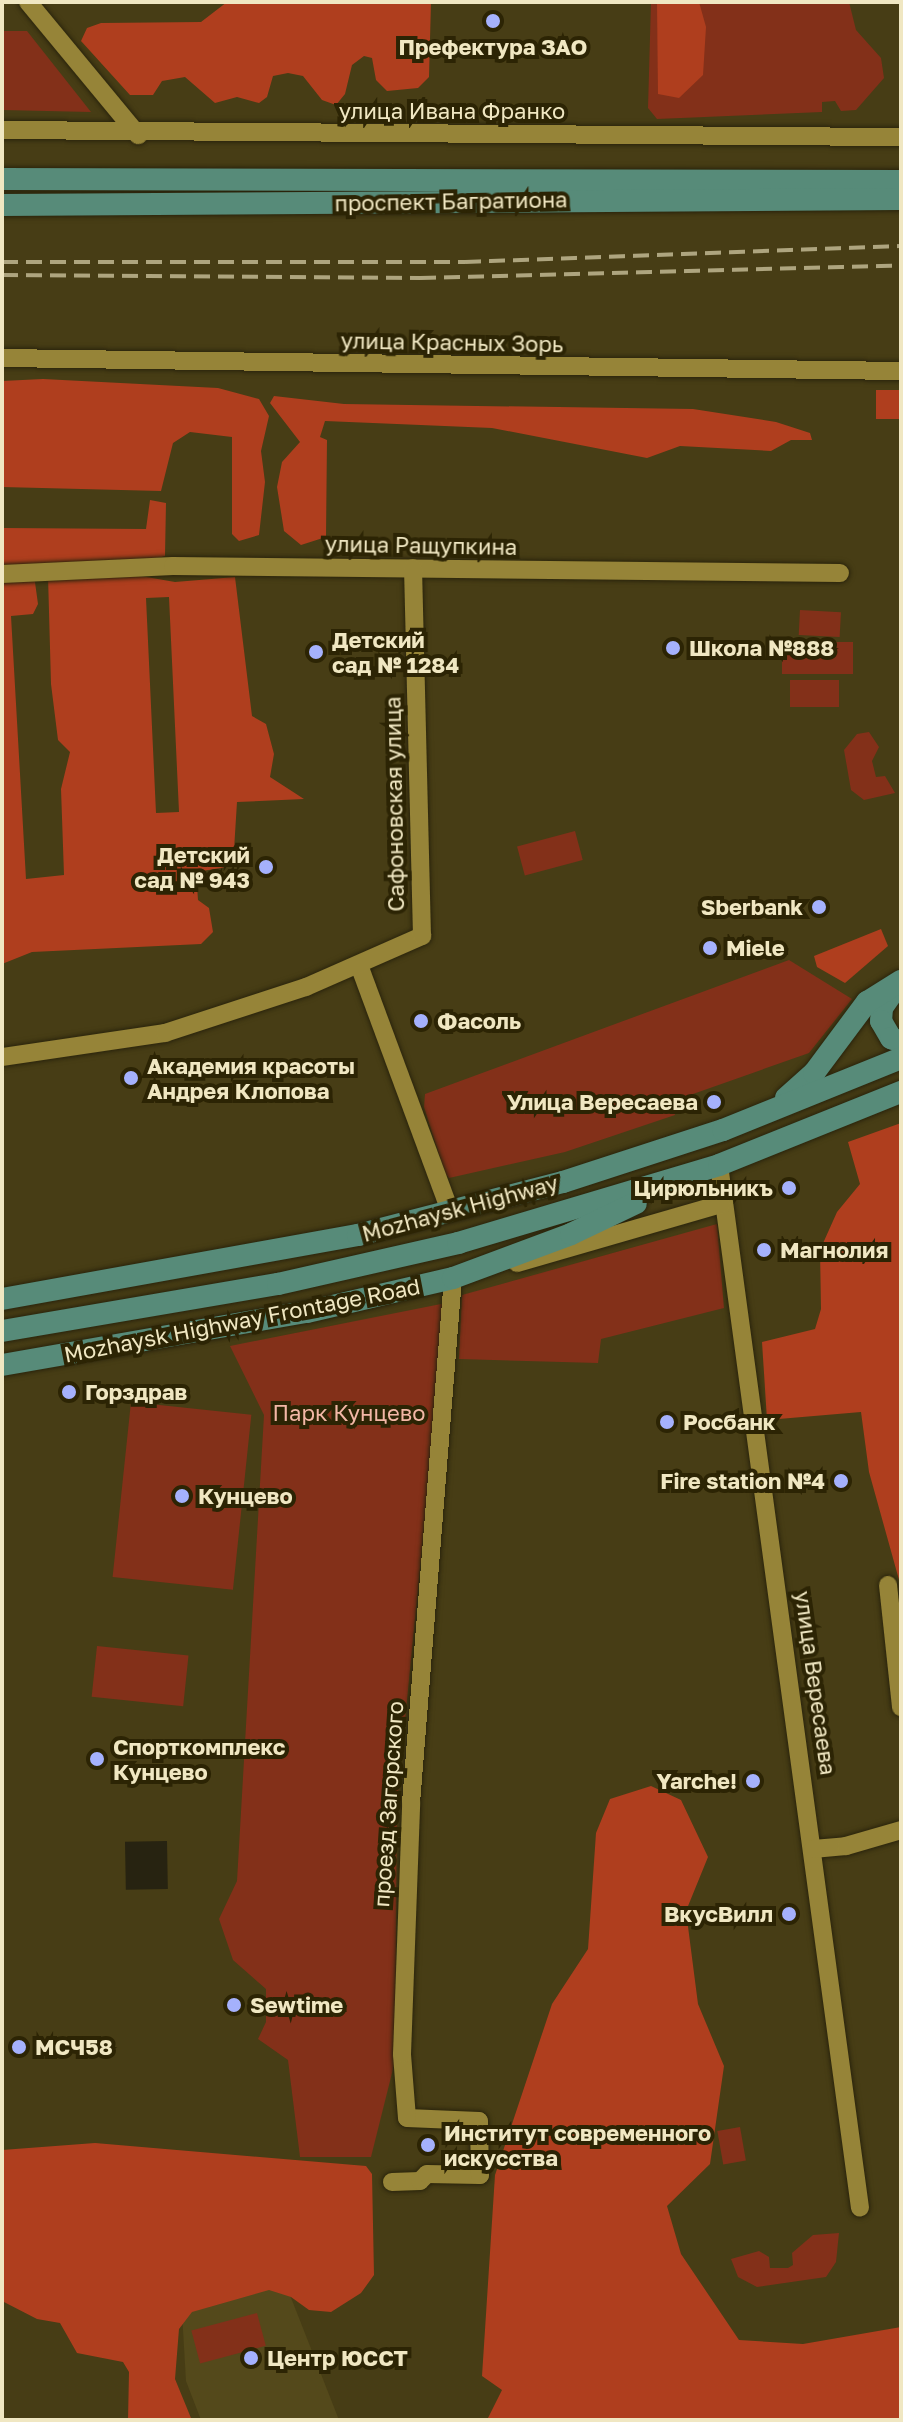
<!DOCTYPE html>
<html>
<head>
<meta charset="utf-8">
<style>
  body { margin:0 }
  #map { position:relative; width:903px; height:2422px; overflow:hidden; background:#473d15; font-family:"Golos Text",sans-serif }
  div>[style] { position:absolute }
  .built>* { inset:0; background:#54491b }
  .green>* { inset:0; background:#833019; transform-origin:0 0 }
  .forest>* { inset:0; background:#af3e1e; transform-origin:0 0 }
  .water>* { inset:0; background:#272311; transform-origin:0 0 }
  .roads { filter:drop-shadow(0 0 2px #2a240c) drop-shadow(0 0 2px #2a240c) }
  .minor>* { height:18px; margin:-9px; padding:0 9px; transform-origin:9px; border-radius:9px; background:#968438 }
  .major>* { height:22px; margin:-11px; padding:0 11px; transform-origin:11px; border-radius:11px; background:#578b79 }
  .rail>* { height:4px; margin-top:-2px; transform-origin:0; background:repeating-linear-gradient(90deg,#aea57f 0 16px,transparent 0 24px) }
  .dots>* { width:22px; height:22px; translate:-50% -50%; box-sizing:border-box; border:4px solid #2c2404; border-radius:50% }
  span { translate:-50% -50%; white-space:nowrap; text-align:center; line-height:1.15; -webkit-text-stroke:8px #2c2404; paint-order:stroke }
  .poi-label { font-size:22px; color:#f0e7c2; font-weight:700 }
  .left { translate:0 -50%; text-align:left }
  .right { translate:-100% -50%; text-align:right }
  .street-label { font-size:22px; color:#f0e7c2 }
  .park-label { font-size:22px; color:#f3b7a6 }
  .frame { position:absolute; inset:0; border:4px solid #f0e7c2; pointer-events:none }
</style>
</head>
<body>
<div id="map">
  <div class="built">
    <div style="clip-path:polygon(179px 2261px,277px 2262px,339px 2420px,201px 2420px,186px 2381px)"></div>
  </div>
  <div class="green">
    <div style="clip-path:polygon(651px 2px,849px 2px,856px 30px,881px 58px,884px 78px,856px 110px,841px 111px,835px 101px,822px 102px,822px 112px,657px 119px,648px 108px)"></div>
    <div style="clip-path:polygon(2px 31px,27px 31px,91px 112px,2px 110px)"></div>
    <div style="left:800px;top:610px;width:41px;height:25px;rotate:3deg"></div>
    <div style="left:782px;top:642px;width:71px;height:32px"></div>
    <div style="left:790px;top:680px;width:49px;height:27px"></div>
    <div style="clip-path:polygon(869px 732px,879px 747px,872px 761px,876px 777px,885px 776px,895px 793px,864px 800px,851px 790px,844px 750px,857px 734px)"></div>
    <div style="left:575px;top:831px;width:30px;height:60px;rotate:75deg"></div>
    <div style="clip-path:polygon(789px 960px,852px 999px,809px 1053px,693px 1094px,687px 1103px,673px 1108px,675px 1115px,565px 1152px,449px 1178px,445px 1173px,424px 1107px,425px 1094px)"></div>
    <div style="clip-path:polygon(717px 1224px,724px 1308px,601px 1339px,598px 1363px,459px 1359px,462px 1295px)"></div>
    <div style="clip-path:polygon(446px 1303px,397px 1802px,395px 2061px,371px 2157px,300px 2157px,288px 2060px,258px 2039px,266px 2022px,266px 1989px,233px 1960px,219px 1919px,237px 1881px,264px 1415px,230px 1346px)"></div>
    <div style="left:131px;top:1402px;width:121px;height:176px;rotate:6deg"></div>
    <div style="left:97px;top:1646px;width:92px;height:51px;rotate:6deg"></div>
    <div style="left:740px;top:2127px;width:34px;height:23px;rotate:80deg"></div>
    <div style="clip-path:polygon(839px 2233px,836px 2262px,826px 2277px,757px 2287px,738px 2277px,731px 2259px,759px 2251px,769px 2257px,770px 2268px,788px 2268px,793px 2265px,792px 2253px,813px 2235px)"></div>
    <div style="left:257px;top:2313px;width:34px;height:68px;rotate:75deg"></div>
  </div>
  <div class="forest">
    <div style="clip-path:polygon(227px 2px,431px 2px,429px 77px,418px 88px,387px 91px,376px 80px,372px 58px,364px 56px,352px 65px,345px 94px,336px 105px,322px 100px,303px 76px,288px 73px,273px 76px,267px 97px,259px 103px,237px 97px,215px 103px,185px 77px,162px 81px,153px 95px,130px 95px,81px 41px,87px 28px,101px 23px,201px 22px)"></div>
    <div style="clip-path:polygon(657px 2px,699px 2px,706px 27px,703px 75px,679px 98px,658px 94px)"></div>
    <div style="clip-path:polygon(43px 379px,218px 388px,259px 399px,269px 416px,261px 451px,265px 482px,259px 535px,239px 541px,232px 534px,232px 437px,190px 432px,173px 443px,161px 491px,2px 487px,2px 381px)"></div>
    <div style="left:876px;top:390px;width:25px;height:29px"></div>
    <div style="clip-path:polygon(274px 396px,344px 404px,693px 409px,776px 422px,810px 433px,812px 440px,791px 440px,771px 451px,680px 446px,647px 458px,492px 428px,325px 421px,320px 437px,327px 440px,326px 537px,301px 545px,284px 531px,277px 487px,282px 462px,300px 442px,270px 403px)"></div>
    <div style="clip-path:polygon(150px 500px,166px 503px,165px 556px,145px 562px,2px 568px,2px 528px,146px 529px)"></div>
    <div style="clip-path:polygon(evenodd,34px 575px,38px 604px,33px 614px,11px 616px,26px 879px,64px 875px,61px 789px,70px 752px,58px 740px,51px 684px,48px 576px,135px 575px,175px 582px,235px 577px,252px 716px,266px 724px,274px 754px,270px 777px,304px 799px,237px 802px,233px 866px,196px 872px,198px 900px,209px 908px,213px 932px,201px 944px,32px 952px,2px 964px,2px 579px,34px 575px,169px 597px,179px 812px,156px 813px,146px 598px,169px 597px)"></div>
    <div style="clip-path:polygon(881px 929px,888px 946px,845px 983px,817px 967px,814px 956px)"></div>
    <div style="clip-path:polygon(901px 1123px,901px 1587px,869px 1472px,861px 1412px,767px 1420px,762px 1342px,815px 1329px,821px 1309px,820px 1250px,837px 1212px,860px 1184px,848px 1142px)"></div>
    <div style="clip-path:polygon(651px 1786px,681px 1800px,708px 1857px,686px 1911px,698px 2004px,724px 2066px,710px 2164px,667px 2206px,681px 2254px,739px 2340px,803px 2344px,901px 2327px,901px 2420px,487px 2420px,502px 2390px,482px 2376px,495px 2175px,552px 2004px,588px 1949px,596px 1833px,610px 1799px)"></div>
    <div style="clip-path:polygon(95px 2143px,366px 2166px,372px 2174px,374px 2275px,361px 2293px,331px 2312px,309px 2310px,291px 2297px,269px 2290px,192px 2312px,179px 2329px,175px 2379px,191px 2418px,128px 2420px,129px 2372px,123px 2362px,77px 2353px,60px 2323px,37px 2319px,2px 2301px,2px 2150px)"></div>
  </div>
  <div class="water">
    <div style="left:167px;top:1841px;width:48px;height:42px;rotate:89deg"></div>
  </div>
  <div class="roads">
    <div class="minor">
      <div style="left:28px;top:2px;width:173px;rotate:50.4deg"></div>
      <div style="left:2px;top:130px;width:899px;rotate:0.45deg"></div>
      <div style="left:2px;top:358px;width:899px;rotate:0.83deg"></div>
      <div style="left:2px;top:574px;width:171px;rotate:-2.7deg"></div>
      <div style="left:173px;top:566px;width:667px;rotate:0.6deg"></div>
      <div style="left:359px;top:965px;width:262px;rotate:69.7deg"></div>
      <div style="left:2px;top:1057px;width:165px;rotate:-8.4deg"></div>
      <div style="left:165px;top:1033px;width:148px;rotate:-18.1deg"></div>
      <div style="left:306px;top:987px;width:127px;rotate:-23.7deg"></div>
      <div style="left:422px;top:936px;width:368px;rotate:-91.4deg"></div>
      <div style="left:719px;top:1165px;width:1052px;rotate:82.3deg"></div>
      <div style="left:517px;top:1263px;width:213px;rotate:-16.1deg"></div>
      <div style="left:888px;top:1585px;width:123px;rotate:83.9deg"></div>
      <div style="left:813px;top:1849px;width:33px;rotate:-5deg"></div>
      <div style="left:846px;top:1846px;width:57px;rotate:-16.2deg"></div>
      <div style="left:392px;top:2182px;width:28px;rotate:-2deg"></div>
      <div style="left:420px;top:2181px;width:10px;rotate:-45deg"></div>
      <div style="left:427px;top:2174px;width:53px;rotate:1.1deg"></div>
      <div style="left:480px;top:2175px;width:54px;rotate:-91.1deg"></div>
      <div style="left:479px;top:2121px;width:72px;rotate:-177.6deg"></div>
      <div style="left:407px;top:2118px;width:64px;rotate:-94.5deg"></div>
      <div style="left:402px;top:2054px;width:251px;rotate:-87.9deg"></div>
      <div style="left:411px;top:1803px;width:527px;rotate:-85.43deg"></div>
    </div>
    <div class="major">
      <div style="left:2px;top:179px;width:899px;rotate:0.13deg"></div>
      <div style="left:2px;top:205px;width:899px;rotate:-0.38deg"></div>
      <div style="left:898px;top:985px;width:28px;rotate:125deg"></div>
      <div style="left:882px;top:1008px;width:13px;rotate:94deg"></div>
      <div style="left:881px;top:1021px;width:20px;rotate:60deg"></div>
      <div style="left:891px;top:1038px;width:11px;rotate:22deg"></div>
      <div style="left:786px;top:1098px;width:38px;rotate:-42deg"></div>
      <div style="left:814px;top:1073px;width:89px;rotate:-53.3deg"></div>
      <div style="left:867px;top:1002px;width:40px;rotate:-32deg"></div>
      <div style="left:2px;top:1299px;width:362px;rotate:-10.2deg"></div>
      <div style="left:358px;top:1235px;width:212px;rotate:-14.5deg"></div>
      <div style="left:563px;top:1182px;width:168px;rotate:-18deg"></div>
      <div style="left:723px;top:1130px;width:192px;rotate:-22deg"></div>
      <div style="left:2px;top:1331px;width:280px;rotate:-9.7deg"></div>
      <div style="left:278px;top:1284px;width:185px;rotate:-12.8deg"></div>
      <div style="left:458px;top:1243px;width:272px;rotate:-16.6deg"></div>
      <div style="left:719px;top:1165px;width:196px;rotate:-21.9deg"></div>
      <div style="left:2px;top:1365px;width:310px;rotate:-9.9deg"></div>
      <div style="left:307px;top:1312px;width:150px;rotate:-13.1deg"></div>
      <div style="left:453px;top:1278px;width:126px;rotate:-20.4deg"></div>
      <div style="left:571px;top:1234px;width:72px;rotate:-25.5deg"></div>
    </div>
  </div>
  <div class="rail">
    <div style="left:2px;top:262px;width:463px"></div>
    <div style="left:465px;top:262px;width:436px;rotate:-2.1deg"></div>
    <div style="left:2px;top:275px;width:418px;rotate:0.4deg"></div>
    <div style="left:420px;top:278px;width:481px;rotate:-1.5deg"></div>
  </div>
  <div class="dots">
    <div style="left:493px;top:21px;background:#a5b1fc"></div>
    <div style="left:673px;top:648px;background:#a5b1fc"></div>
    <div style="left:316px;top:652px;background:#a5b1fc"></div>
    <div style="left:266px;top:867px;background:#a5b1fc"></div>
    <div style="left:819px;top:907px;background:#a5b1fc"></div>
    <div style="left:710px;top:948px;background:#a5b1fc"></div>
    <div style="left:421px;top:1021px;background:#a5b1fc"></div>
    <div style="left:131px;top:1078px;background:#a5b1fc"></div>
    <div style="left:714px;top:1102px;background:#a5b1fc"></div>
    <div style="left:789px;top:1188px;background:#a5b1fc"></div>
    <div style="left:764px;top:1250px;background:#a5b1fc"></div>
    <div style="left:69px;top:1392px;background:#a5b1fc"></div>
    <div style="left:667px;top:1422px;background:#a5b1fc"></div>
    <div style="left:841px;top:1481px;background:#a5b1fc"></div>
    <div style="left:182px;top:1496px;background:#a5b1fc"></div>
    <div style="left:97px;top:1759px;background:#a5b1fc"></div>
    <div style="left:753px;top:1781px;background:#a5b1fc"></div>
    <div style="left:789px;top:1914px;background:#a5b1fc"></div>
    <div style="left:234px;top:2005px;background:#a5b1fc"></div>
    <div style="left:19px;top:2047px;background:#a5b1fc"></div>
    <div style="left:428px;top:2145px;background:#a5b1fc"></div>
    <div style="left:251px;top:2358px;background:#a5b1fc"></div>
  </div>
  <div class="poi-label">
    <span style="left:493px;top:47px">Префектура ЗАО</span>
    <span class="left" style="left:332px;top:652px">Детский<br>сад № 1284</span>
    <span class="left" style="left:689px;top:648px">Школа №888</span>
    <span class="right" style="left:250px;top:867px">Детский<br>сад № 943</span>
    <span class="right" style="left:803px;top:907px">Sberbank</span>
    <span class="left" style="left:726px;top:948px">Miele</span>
    <span class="left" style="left:437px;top:1021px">Фасоль</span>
    <span class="left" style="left:147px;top:1078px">Академия красоты<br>Андрея Клопова</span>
    <span class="right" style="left:698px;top:1102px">Улица Вересаева</span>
    <span class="right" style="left:773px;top:1188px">Цирюльникъ</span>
    <span class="left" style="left:780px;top:1250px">Магнолия</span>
    <span class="left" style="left:85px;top:1392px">Горздрав</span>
    <span class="left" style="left:683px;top:1422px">Росбанк</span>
    <span class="right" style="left:825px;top:1481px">Fire station №4</span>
    <span class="left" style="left:198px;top:1496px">Кунцево</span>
    <span class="left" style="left:113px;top:1759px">Спорткомплекс<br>Кунцево</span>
    <span class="right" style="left:737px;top:1781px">Yarche!</span>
    <span class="right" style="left:773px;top:1914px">ВкусВилл</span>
    <span class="left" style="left:250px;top:2005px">Sewtime</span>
    <span class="left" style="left:35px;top:2047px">МСЧ58</span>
    <span class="left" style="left:444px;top:2145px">Институт современного<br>искусства</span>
    <span class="left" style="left:267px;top:2358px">Центр ЮССТ</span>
  </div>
  <div class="street-label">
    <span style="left:452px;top:111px">улица Ивана Франко</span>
    <span style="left:451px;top:201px;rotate:-1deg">проспект Багратиона</span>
    <span style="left:452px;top:342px;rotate:1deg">улица Красных Зорь</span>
    <span style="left:421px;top:545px;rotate:1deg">улица Ращупкина</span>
    <span style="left:394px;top:804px;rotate:-91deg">Сафоновская улица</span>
    <span style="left:460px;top:1208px;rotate:-15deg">Mozhaysk Highway</span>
    <span style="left:242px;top:1320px;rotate:-11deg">Mozhaysk Highway Frontage Road</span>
    <span style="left:816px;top:1683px;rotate:82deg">улица Вересаева</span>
    <span style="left:388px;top:1804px;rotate:-86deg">проезд Загорского</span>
  </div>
  <div class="park-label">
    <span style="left:349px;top:1413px">Парк Кунцево</span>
  </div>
  <div class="frame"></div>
</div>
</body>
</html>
